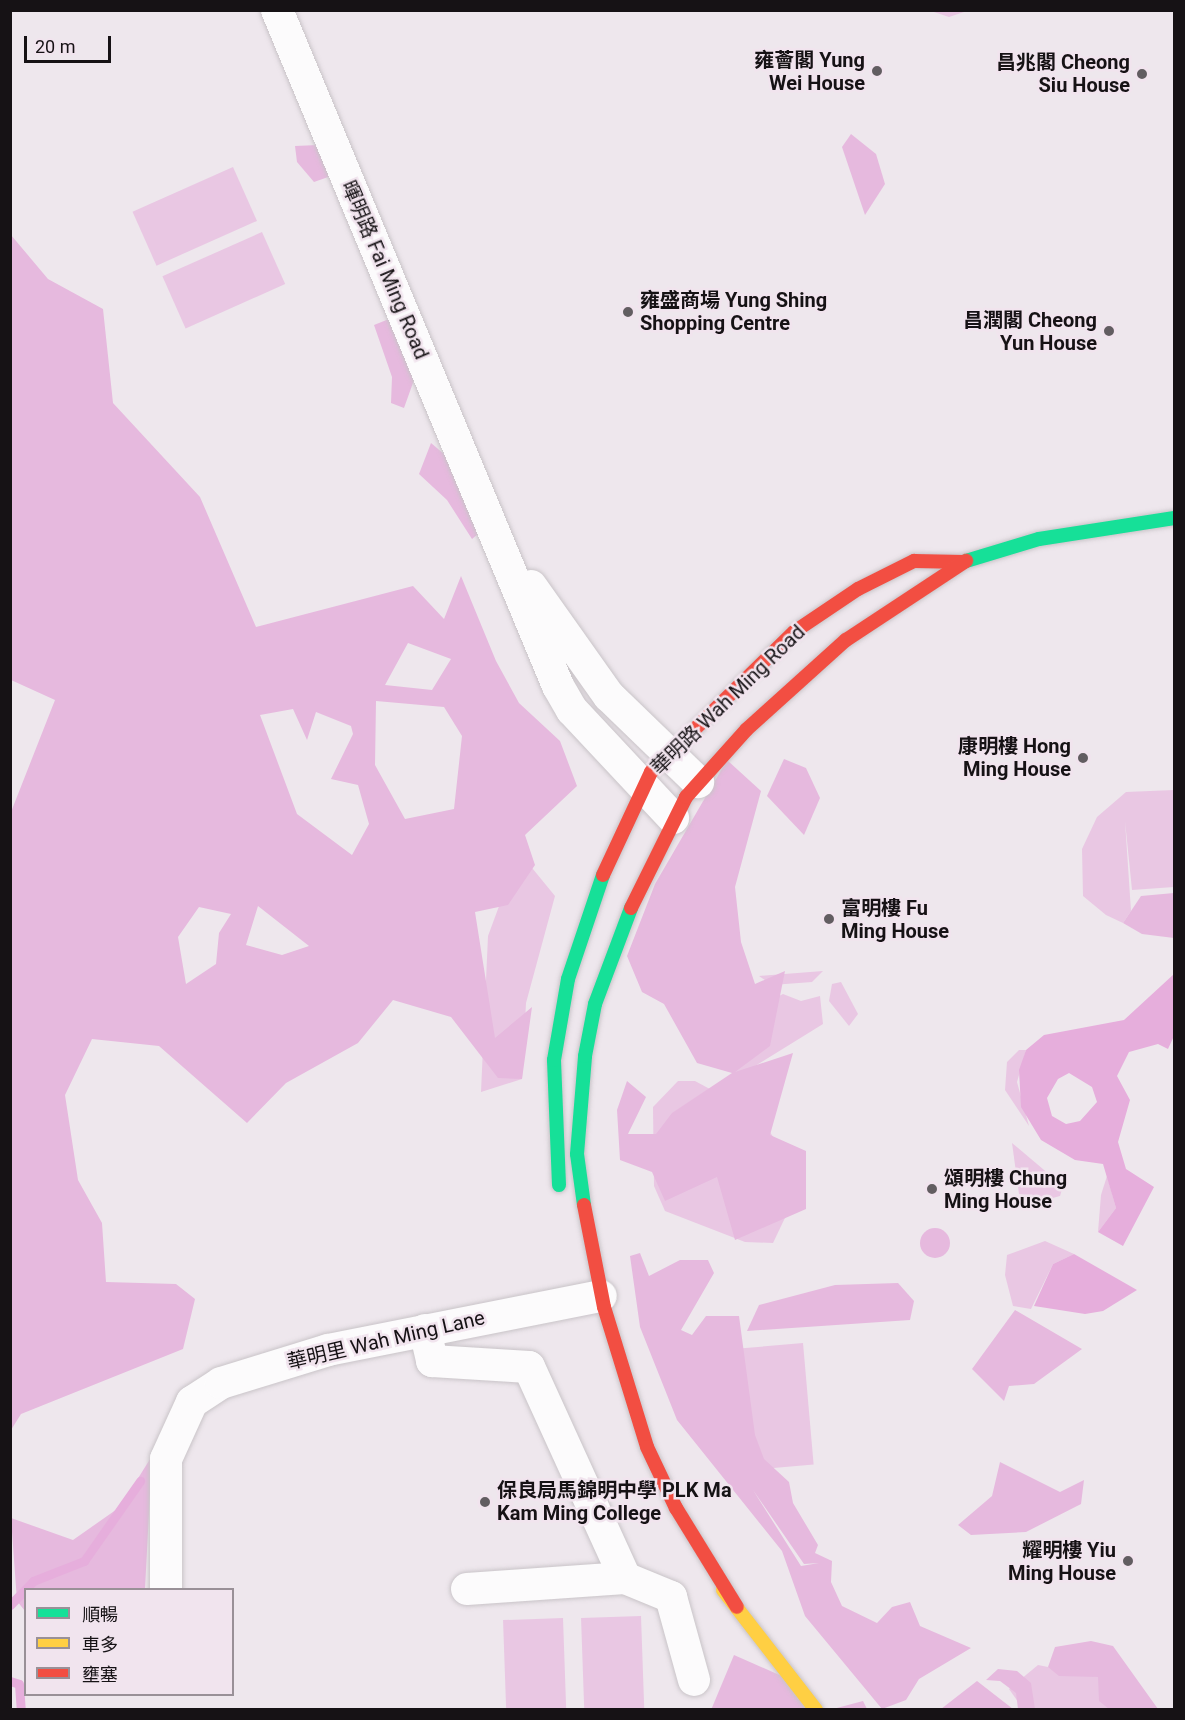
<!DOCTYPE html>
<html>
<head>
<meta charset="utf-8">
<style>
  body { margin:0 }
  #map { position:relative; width:1185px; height:1720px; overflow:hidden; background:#eee7ed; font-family:Roboto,"Noto Sans TC",sans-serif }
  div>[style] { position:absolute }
  .green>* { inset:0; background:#e9c7e3; transform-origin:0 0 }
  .forest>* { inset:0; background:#e6b9de }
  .round { border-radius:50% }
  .water>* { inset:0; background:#e6aedc }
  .stream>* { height:9px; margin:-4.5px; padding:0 4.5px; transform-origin:4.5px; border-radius:4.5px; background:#e6aedc }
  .roads { filter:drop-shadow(0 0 2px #c9c4c8) drop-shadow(0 0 2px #c9c4c8) }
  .street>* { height:32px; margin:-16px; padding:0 16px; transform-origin:16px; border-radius:16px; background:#fcfbfc }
  .fast>* { height:14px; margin:-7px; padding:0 7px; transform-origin:7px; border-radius:7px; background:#16e098 }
  .slow>* { height:14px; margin:-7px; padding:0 7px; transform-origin:7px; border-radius:7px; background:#ffcf43 }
  .jam>* { height:14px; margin:-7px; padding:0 7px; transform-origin:7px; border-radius:7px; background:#f24e42 }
  .dots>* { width:16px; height:16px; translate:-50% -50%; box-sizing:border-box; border:3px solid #f1e4ee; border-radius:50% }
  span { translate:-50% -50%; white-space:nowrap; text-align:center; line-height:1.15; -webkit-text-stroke:5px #f1e4ee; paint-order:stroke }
  .poi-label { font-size:20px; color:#161215; font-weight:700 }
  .right { translate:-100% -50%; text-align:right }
  .left { translate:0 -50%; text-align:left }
  .street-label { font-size:20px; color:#161215 }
  .frame { position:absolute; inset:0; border:12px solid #161215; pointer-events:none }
  .legend { position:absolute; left:24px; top:1588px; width:210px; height:108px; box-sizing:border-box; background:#f1e4ee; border:2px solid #999097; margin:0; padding:8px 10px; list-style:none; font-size:18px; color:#161215 }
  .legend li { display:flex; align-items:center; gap:12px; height:30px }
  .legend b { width:30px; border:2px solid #999097 }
  .scale { position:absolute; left:24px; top:36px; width:87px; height:27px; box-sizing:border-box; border:3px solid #161215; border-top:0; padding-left:8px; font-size:18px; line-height:21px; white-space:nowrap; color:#161215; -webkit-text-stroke:4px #f1e4ee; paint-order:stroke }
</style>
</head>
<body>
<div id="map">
  <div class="green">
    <div style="clip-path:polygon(931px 11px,967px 11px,949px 17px)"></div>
    <div style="left:233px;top:167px;width:59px;height:110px;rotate:66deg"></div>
    <div style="left:262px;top:232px;width:57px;height:109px;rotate:66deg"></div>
    <div style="clip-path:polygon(1174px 790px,1174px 887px,1132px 890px,1125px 821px,1131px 911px,1123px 923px,1106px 915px,1083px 896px,1082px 849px,1097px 817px,1126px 792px)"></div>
    <div style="clip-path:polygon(519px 852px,555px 896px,526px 1003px,522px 1079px,481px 1092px,488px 936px)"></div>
    <div style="clip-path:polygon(823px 971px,812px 982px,772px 985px,759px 976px)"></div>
    <div style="clip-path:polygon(841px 982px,858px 1014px,849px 1026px,829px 1001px,832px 984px)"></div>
    <div style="clip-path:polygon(783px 994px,801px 1001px,820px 996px,823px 1024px,755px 1066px,738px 1075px,696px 1039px)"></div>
    <div style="clip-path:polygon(1019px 1050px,1026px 1050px,1017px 1082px,1029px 1126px,1005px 1090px,1007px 1062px)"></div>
    <div style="clip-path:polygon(678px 1081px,695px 1081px,758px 1115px,803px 1180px,773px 1243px,745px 1242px,665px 1211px,654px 1186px,653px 1107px)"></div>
    <div style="clip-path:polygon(1012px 1143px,1063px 1186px,1060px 1196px,1049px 1199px,1019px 1194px)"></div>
    <div style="clip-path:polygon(1107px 1176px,1116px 1208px,1098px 1232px,1101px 1195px)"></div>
    <div style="clip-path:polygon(1045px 1241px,1074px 1254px,1053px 1264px,1031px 1309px,1013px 1306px,1005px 1275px,1007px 1255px)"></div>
    <div style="left:803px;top:1343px;width:122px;height:64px;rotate:85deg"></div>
    <div style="left:641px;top:1616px;width:93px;height:60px;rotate:88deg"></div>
    <div style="left:563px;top:1618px;width:91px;height:60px;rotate:88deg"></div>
    <div style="clip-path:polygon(1038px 1665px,1098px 1677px,1120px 1709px,1023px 1709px,1009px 1689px)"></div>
  </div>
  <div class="forest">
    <div style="clip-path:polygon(851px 134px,876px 154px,885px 184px,865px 215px,842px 147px)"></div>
    <div style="clip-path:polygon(318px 145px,331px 176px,314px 182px,297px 162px,295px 146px)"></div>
    <div style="clip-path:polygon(evenodd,11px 235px,48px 279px,103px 309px,113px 403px,200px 497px,256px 627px,413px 586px,444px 619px,461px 576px,496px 661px,519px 703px,560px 741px,577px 786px,525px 835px,535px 865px,508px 905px,475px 912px,495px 1038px,532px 1007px,522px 1079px,498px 1078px,451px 1017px,393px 1000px,358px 1043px,286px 1083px,247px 1123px,159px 1046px,92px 1039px,65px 1095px,78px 1180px,102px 1223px,106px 1282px,176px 1284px,195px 1299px,183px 1349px,21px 1414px,11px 1430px,11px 812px,55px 700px,11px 680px,11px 235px,408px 643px,451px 659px,432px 690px,385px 685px,408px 643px,11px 235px,376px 701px,444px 707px,462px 736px,454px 809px,405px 819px,375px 765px,376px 701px,11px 235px,293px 709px,307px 740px,316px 712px,351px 726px,353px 734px,331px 779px,358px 785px,369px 824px,352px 855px,297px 814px,260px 715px,293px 709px,11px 235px,258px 906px,309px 946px,282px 955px,246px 945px,258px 906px,11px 235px,199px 907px,231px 914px,219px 933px,216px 964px,186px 984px,178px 937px,199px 907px)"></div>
    <div style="clip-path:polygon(389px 319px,414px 380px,404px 408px,391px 403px,392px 377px,374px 325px)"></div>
    <div style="clip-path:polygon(431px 443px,451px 460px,478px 534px,472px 539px,447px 500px,419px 474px)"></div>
    <div style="clip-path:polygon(784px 759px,806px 768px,820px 798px,804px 835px,767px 796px)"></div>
    <div style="clip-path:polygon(727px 760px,761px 791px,735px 887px,741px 942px,755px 984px,785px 971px,770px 1046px,735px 1072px,793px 1053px,770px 1135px,806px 1151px,806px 1209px,735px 1240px,717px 1177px,665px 1201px,652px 1172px,620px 1160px,617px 1110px,627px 1081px,646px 1097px,628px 1134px,656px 1134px,672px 1113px,732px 1073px,697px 1063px,664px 1004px,642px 992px,627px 956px,655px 884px)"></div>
    <div style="clip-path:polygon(1174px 893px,1174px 938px,1142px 934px,1123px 923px,1141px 896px)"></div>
    <div class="round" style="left:920px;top:1228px;width:30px;height:30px"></div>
    <div style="clip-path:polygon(evenodd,640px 1253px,649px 1276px,680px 1260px,708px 1260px,714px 1273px,681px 1330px,692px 1335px,706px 1316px,739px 1316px,755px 1435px,764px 1459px,789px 1482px,793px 1503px,818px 1545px,815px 1553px,832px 1561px,831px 1582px,842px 1606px,877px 1623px,892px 1607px,910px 1602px,920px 1626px,971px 1648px,919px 1679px,906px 1700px,882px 1709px,805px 1616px,782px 1551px,677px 1420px,640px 1327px,630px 1256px,640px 1253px,753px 1490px,804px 1564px,819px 1563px,801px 1566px,753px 1490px)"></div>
    <div style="clip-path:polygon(898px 1283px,914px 1301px,910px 1320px,747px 1331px,759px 1305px,835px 1285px)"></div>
    <div style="clip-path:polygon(1015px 1310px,1082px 1349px,1034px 1384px,1009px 1386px,1004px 1401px,972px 1369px)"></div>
    <div style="clip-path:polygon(152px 1456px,145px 1589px,26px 1590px,25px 1611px,17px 1601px,11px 1518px,73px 1540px,120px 1507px)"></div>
    <div style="clip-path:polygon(1000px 1462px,1060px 1492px,1084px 1480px,1081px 1504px,1026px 1532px,971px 1535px,958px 1525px,992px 1496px)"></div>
    <div style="clip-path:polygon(1091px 1641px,1113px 1646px,1158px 1709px,1109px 1709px,1099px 1701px,1098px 1677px,1059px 1676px,1048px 1667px,1055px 1647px)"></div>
    <div style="clip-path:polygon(734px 1655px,793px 1681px,816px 1710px,711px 1710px)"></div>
    <div style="clip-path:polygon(998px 1669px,1017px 1671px,1031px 1683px,1035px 1709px,1018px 1709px,1016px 1693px,1000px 1681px,986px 1680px)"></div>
    <div style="clip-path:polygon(977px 1681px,1013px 1709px,941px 1709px)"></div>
    <div style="clip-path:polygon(863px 1701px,867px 1709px,833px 1709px)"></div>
  </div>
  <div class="water">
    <div style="clip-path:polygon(evenodd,1174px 974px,1174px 1036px,1168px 1049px,1158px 1044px,1129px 1052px,1117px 1076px,1130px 1100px,1118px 1142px,1126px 1169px,1154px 1187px,1123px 1246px,1098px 1232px,1116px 1208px,1103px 1164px,1075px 1160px,1041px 1140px,1021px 1107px,1019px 1070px,1026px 1050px,1044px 1035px,1124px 1020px,1174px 974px,1069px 1073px,1092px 1087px,1097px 1102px,1080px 1121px,1066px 1124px,1052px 1116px,1047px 1098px,1058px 1079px,1069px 1073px)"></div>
    <div style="clip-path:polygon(1074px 1254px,1137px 1290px,1103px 1311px,1085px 1314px,1034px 1306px,1053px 1264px)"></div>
  </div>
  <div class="stream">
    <div style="left:10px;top:1605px;width:33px;rotate:-46deg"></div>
    <div style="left:33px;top:1581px;width:55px;rotate:-21.4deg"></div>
    <div style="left:84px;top:1561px;width:98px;rotate:-55deg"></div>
    <div style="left:10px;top:1681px;width:9px;rotate:18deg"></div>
    <div style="left:19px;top:1684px;width:26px;rotate:86deg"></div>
  </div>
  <div class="roads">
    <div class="street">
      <div style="left:277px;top:10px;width:732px;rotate:67.43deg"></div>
      <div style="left:558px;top:686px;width:28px;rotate:60deg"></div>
      <div style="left:572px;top:710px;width:148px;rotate:46.9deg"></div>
      <div style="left:531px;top:586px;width:135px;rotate:54.7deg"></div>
      <div style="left:609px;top:696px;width:124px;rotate:44deg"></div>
      <div style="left:425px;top:1330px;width:32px;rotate:77deg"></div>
      <div style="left:432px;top:1361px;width:97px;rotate:3.5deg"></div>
      <div style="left:529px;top:1367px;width:232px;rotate:65.5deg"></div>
      <div style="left:467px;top:1589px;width:158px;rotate:-4deg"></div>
      <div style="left:625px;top:1578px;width:50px;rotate:22.4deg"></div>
      <div style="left:671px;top:1597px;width:86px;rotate:74.5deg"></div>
      <div style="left:166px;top:1590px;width:131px;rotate:-90deg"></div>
      <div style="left:166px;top:1459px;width:63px;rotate:-65.5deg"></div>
      <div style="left:192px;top:1402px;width:35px;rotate:-33deg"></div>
      <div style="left:221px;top:1383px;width:112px;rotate:-17.1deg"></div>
      <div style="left:328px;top:1350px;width:278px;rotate:-11.2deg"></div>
    </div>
    <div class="fast">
      <div style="left:966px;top:561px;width:76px;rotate:-16.8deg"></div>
      <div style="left:1039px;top:539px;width:137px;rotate:-8.8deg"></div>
      <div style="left:559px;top:1185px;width:125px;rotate:-92.3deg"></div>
      <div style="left:554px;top:1060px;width:82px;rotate:-80.2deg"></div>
      <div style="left:568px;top:979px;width:110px;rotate:-71.4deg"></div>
      <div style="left:584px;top:1205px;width:51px;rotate:-97.8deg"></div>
      <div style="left:577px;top:1154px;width:98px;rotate:-85.3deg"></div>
      <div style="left:585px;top:1056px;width:53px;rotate:-79.1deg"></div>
      <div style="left:595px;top:1004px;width:103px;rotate:-69.4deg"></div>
    </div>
    <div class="slow">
      <div style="left:723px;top:1590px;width:152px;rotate:52.2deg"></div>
    </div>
    <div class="jam">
      <div style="left:603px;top:875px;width:114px;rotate:-65deg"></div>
      <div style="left:651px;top:772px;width:200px;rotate:-44.4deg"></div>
      <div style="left:794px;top:632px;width:77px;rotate:-33.9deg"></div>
      <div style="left:858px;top:589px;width:63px;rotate:-26.6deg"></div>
      <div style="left:914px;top:561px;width:50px;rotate:1.1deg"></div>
      <div style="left:631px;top:908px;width:124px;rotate:-63.6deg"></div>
      <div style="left:686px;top:797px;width:91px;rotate:-48.1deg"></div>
      <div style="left:747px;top:729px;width:133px;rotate:-42deg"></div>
      <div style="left:846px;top:640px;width:144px;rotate:-33.4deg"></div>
      <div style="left:584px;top:1205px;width:104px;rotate:78.9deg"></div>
      <div style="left:604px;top:1307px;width:146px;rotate:72.9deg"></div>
      <div style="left:647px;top:1447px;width:68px;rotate:64.6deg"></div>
      <div style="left:676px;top:1508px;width:116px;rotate:58.4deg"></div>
    </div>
  </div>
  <div class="dots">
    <div style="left:877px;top:71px;background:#625d61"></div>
    <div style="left:1142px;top:74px;background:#625d61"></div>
    <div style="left:628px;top:312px;background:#625d61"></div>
    <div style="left:1109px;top:331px;background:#625d61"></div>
    <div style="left:1083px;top:758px;background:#625d61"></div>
    <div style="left:829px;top:919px;background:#625d61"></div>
    <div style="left:932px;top:1189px;background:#625d61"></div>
    <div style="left:485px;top:1502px;background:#625d61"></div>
    <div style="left:1128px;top:1561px;background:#625d61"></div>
  </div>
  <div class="poi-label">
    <span class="right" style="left:865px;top:72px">雍薈閣 Yung<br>Wei House</span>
    <span class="right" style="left:1130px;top:74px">昌兆閣 Cheong<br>Siu House</span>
    <span class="left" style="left:640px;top:312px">雍盛商場 Yung Shing<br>Shopping Centre</span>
    <span class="right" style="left:1097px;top:332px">昌潤閣 Cheong<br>Yun House</span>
    <span class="right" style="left:1071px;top:758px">康明樓 Hong<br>Ming House</span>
    <span class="left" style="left:841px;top:920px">富明樓 Fu<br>Ming House</span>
    <span class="left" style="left:944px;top:1190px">頌明樓 Chung<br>Ming House</span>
    <span class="left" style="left:497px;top:1502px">保良局馬錦明中學 PLK Ma<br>Kam Ming College</span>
    <span class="right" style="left:1116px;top:1562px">耀明樓 Yiu<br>Ming House</span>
  </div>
  <div class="street-label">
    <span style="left:385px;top:270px;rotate:67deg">暉明路 Fai Ming Road</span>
    <span style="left:728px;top:700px;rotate:-44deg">華明路 Wah Ming Road</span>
    <span style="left:386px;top:1340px;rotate:-13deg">華明里 Wah Ming Lane</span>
  </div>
  <div class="frame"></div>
  <ul class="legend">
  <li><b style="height:8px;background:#16e098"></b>順暢</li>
  <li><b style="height:8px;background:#ffcf43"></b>車多</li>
  <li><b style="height:8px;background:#f24e42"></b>壅塞</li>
  </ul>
  <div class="scale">20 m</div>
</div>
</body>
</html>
